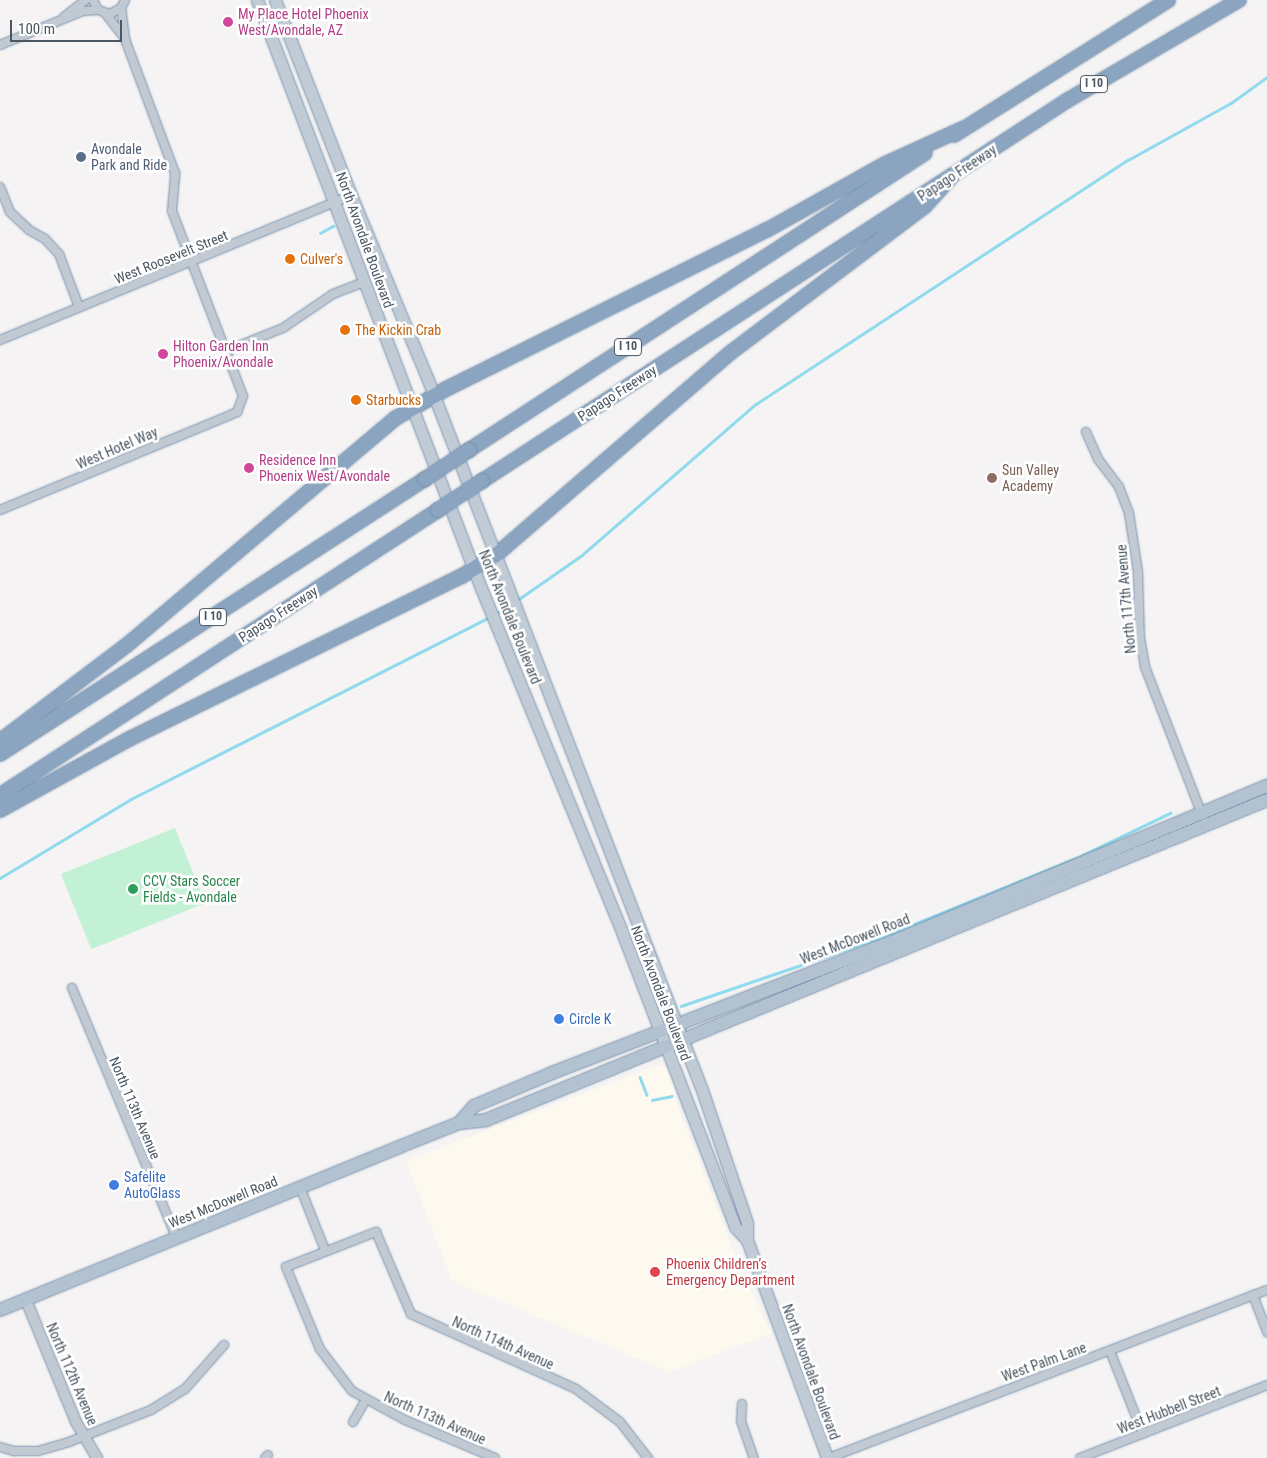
<!DOCTYPE html>
<html>
<head>
<meta charset="utf-8">
<style>
  body { margin:0 }
  #map { position:relative; width:1267px; height:1458px; overflow:hidden; background:#f5f3f3; font-family:"Roboto Condensed",sans-serif }
  div>[style] { position:absolute }
  .commercial>* { inset:0; background:#fdf9ef }
  .green>* { inset:0; background:#c3f1d5; transform-origin:0 0 }
  .stream>* { height:2.5px; margin:-1.25px; padding:0 1.25px; transform-origin:1.25px; border-radius:1.25px; background:#90daee }
  .roads { filter:drop-shadow(0 0 1px #7690ad) drop-shadow(0 0 1px #7690ad) }
  .minor>* { height:8px; margin:-4px; padding:0 4px; transform-origin:4px; border-radius:4px; background:#c1cad2 }
  .tertiary>* { height:10px; margin:-5px; padding:0 5px; transform-origin:5px; border-radius:5px; background:#c1cad2 }
  .secondary>* { height:11px; margin:-5.5px; padding:0 5.5px; transform-origin:5.5px; border-radius:5.5px; background:#c1cbd6 }
  .primary>* { height:12px; margin:-6px; padding:0 6px; transform-origin:6px; border-radius:6px; background:#b3c2d1 }
  .motorway>* { height:14px; margin:-7px; padding:0 7px; transform-origin:7px; border-radius:7px; background:#8ba5c1 }
  .bridges { filter:drop-shadow(0 0 1px #7690ad) drop-shadow(0 0 1px #7690ad) }
  .motorway-bridge>* { height:14px; margin:-7px; padding:0 7px; transform-origin:7px; border-radius:7px; background:#8ba5c1 }
  .dots>* { width:14px; height:14px; translate:-50% -50%; box-sizing:border-box; border:2px solid #fff; border-radius:50% }
  span { translate:-50% -50%; white-space:nowrap; text-align:center; line-height:1.15; -webkit-text-stroke:5px #fff; paint-order:stroke }
  .shield-label span { padding:1px 4px; background:#fff; border:1px solid; border-radius:4px; -webkit-text-stroke-width:0 }
  .shield-label { font-size:12px; color:#4a5661; font-weight:700 }
  .hotel-label { font-size:14px; color:#b23c85 }
  .left { translate:0 -50%; text-align:left }
  .service-label { font-size:14px; color:#4e5e75 }
  .street-label { font-size:14px; color:#4a5661 }
  .food-label { font-size:14px; color:#c56008 }
  .education-label { font-size:14px; color:#785e54 }
  .leisure-label { font-size:14px; color:#27864d }
  .shop-label { font-size:14px; color:#366cbe }
  .health-label { font-size:14px; color:#be3a42 }
  .scale { position:absolute; left:10px; top:20px; width:112px; height:22px; box-sizing:border-box; border:2px solid #4a5661; border-top:0; padding-left:6px; font-size:15px; line-height:18px; white-space:nowrap; color:#4a5661; -webkit-text-stroke:4px #fff; paint-order:stroke }
</style>
</head>
<body>
<div id="map">
  <div class="commercial">
    <div style="clip-path:polygon(656px 1066px,665px 1067px,671px 1076px,676px 1102px,738px 1263px,771px 1333px,670px 1372px,452px 1281px,406px 1161px)"></div>
  </div>
  <div class="green">
    <div style="left:175px;top:828px;width:81px;height:123px;rotate:68deg"></div>
  </div>
  <div class="stream">
    <div style="left:320px;top:233px;width:15px;rotate:-28deg"></div>
    <div style="left:516px;top:601px;width:80px;rotate:-34.9deg"></div>
    <div style="left:582px;top:555px;width:230px;rotate:-41deg"></div>
    <div style="left:756px;top:404px;width:445px;rotate:-33.3deg"></div>
    <div style="left:1128px;top:160px;width:118px;rotate:-29deg"></div>
    <div style="left:1231px;top:103px;width:44px;rotate:-35.8deg"></div>
    <div style="left:495px;top:614px;width:20px;rotate:-30deg"></div>
    <div style="left:0;top:878px;width:153px;rotate:-31.1deg"></div>
    <div style="left:131px;top:799px;width:402px;rotate:-26.9deg"></div>
    <div style="left:681px;top:1006px;width:216px;rotate:-18.9deg"></div>
    <div style="left:885px;top:936px;width:214px;rotate:-22.2deg"></div>
    <div style="left:1083px;top:855px;width:97px;rotate:-25.8deg"></div>
    <div style="left:640px;top:1077px;width:19px;rotate:69deg"></div>
    <div style="left:652px;top:1100px;width:20px;rotate:-11deg"></div>
  </div>
  <div class="roads">
    <div class="minor">
      <div style="left:93px;top:0;width:11px;rotate:63deg"></div>
      <div style="left:98px;top:10px;width:13px;rotate:18deg"></div>
      <div style="left:110px;top:14px;width:13px;rotate:-29deg"></div>
      <div style="left:121px;top:8px;width:9px;rotate:-63deg"></div>
      <div style="left:105px;top:13px;width:33px;rotate:52deg"></div>
      <div style="left:64px;top:17px;width:28px;rotate:-38deg"></div>
      <div style="left:0;top:45px;width:90px;rotate:-22.3deg"></div>
      <div style="left:83px;top:11px;width:15px;rotate:-4deg"></div>
      <div style="left:0;top:187px;width:27px;rotate:68deg"></div>
      <div style="left:10px;top:212px;width:26px;rotate:43deg"></div>
      <div style="left:29px;top:230px;width:18px;rotate:29deg"></div>
      <div style="left:45px;top:239px;width:21px;rotate:47deg"></div>
      <div style="left:59px;top:254px;width:57px;rotate:69.3deg"></div>
      <div style="left:0;top:340px;width:380px;rotate:-22.4deg"></div>
      <div style="left:226px;top:351px;width:61px;rotate:-22deg"></div>
      <div style="left:283px;top:328px;width:60px;rotate:-34.2deg"></div>
      <div style="left:333px;top:294px;width:34px;rotate:-21deg"></div>
      <div style="left:1086px;top:432px;width:30px;rotate:66deg"></div>
      <div style="left:1098px;top:459px;width:35px;rotate:53deg"></div>
      <div style="left:1119px;top:487px;width:28px;rotate:69deg"></div>
      <div style="left:1129px;top:513px;width:60px;rotate:81.3deg"></div>
      <div style="left:1138px;top:572px;width:66px;rotate:88.3deg"></div>
      <div style="left:1140px;top:638px;width:29px;rotate:80deg"></div>
      <div style="left:1145px;top:667px;width:159px;rotate:68.9deg"></div>
      <div style="left:0;top:510px;width:249px;rotate:-22.4deg"></div>
      <div style="left:230px;top:415px;width:8px;rotate:-23deg"></div>
      <div style="left:237px;top:412px;width:17px;rotate:-69deg"></div>
      <div style="left:243px;top:396px;width:198px;rotate:-111deg"></div>
      <div style="left:172px;top:211px;width:38px;rotate:-85deg"></div>
      <div style="left:175px;top:173px;width:143px;rotate:-110.5deg"></div>
      <div style="left:125px;top:39px;width:31px;rotate:-97deg"></div>
      <div style="left:72px;top:988px;width:270px;rotate:67.3deg"></div>
      <div style="left:300px;top:1187px;width:68px;rotate:68.4deg"></div>
      <div style="left:1253px;top:1295px;width:40px;rotate:69deg"></div>
      <div style="left:1110px;top:1351px;width:89px;rotate:68.3deg"></div>
      <div style="left:742px;top:1404px;width:17px;rotate:93deg"></div>
      <div style="left:741px;top:1421px;width:39px;rotate:71deg"></div>
      <div style="left:353px;top:1422px;width:24px;rotate:-60deg"></div>
      <div style="left:0;top:1447px;width:15px;rotate:16deg"></div>
      <div style="left:14px;top:1451px;width:24px"></div>
      <div style="left:38px;top:1451px;width:32px;rotate:-16deg"></div>
      <div style="left:69px;top:1442px;width:88px;rotate:-21.3deg"></div>
      <div style="left:151px;top:1410px;width:40px;rotate:-32deg"></div>
      <div style="left:185px;top:1389px;width:59px;rotate:-48.4deg"></div>
      <div style="left:265px;top:1458px;width:4px;rotate:-45deg"></div>
      <div style="left:495px;top:1458px;width:98px;rotate:-157.1deg"></div>
      <div style="left:405px;top:1420px;width:60px;rotate:-151.3deg"></div>
      <div style="left:352px;top:1391px;width:53px;rotate:-127.3deg"></div>
      <div style="left:320px;top:1349px;width:89px;rotate:-112.5deg"></div>
      <div style="left:286px;top:1267px;width:97px;rotate:-21.3deg"></div>
      <div style="left:376px;top:1232px;width:89px;rotate:66.9deg"></div>
      <div style="left:411px;top:1314px;width:181px;rotate:24.4deg"></div>
      <div style="left:576px;top:1389px;width:55px;rotate:36.9deg"></div>
      <div style="left:620px;top:1422px;width:46px;rotate:52.1deg"></div>
      <div style="left:829px;top:1458px;width:469px;rotate:-21deg"></div>
      <div style="left:1080px;top:1458px;width:201px;rotate:-21.3deg"></div>
    </div>
    <div class="tertiary">
      <div style="left:26px;top:1300px;width:132px;rotate:67.7deg"></div>
      <div style="left:76px;top:1422px;width:42px;rotate:59.7deg"></div>
    </div>
    <div class="secondary">
      <div style="left:257px;top:0;width:629px;rotate:69.15deg"></div>
      <div style="left:481px;top:588px;width:372px;rotate:67.7deg"></div>
      <div style="left:622px;top:932px;width:316px;rotate:69deg"></div>
      <div style="left:735px;top:1227px;width:18px;rotate:47deg"></div>
      <div style="left:747px;top:1240px;width:232px;rotate:69.8deg"></div>
      <div style="left:275px;top:0;width:209px;rotate:68.7deg"></div>
      <div style="left:351px;top:195px;width:200px;rotate:67.4deg"></div>
      <div style="left:428px;top:380px;width:761px;rotate:68.9deg"></div>
      <div style="left:702px;top:1090px;width:140px;rotate:71.3deg"></div>
      <div style="left:747px;top:1223px;width:17px;rotate:90deg"></div>
    </div>
    <div class="primary">
      <div style="left:459px;top:1123px;width:23px;rotate:-49deg"></div>
      <div style="left:474px;top:1106px;width:85px;rotate:-22.9deg"></div>
      <div style="left:552px;top:1073px;width:372px;rotate:-21.1deg"></div>
      <div style="left:899px;top:939px;width:399px;rotate:-22.6deg"></div>
      <div style="left:0;top:1310px;width:431px;rotate:-22.2deg"></div>
      <div style="left:399px;top:1147px;width:65px;rotate:-21.8deg"></div>
      <div style="left:459px;top:1123px;width:27px;rotate:-6deg"></div>
      <div style="left:486px;top:1120px;width:80px;rotate:-22.1deg"></div>
      <div style="left:560px;top:1090px;width:764px;rotate:-22.3deg"></div>
    </div>
    <div class="motorway">
      <div style="left:954px;top:135px;width:253px;rotate:-32.2deg"></div>
      <div style="left:469px;top:450px;width:544px;rotate:-33.08deg"></div>
      <div style="left:482px;top:481px;width:699px;rotate:-33.03deg"></div>
      <div style="left:1068px;top:100px;width:198px;rotate:-30.3deg"></div>
      <div style="left:0;top:741px;width:159px;rotate:-37.1deg"></div>
      <div style="left:127px;top:645px;width:352px;rotate:-40.2deg"></div>
      <div style="left:396px;top:418px;width:58px;rotate:-30.1deg"></div>
      <div style="left:446px;top:389px;width:358px;rotate:-26.4deg"></div>
      <div style="left:767px;top:230px;width:137px;rotate:-29.2deg"></div>
      <div style="left:887px;top:163px;width:82px;rotate:-24.4deg"></div>
      <div style="left:0;top:754px;width:506px;rotate:-32.91deg"></div>
      <div style="left:0;top:795px;width:523px;rotate:-33.05deg"></div>
      <div style="left:0;top:810px;width:147px;rotate:-28.8deg"></div>
      <div style="left:129px;top:739px;width:371px;rotate:-26.1deg"></div>
      <div style="left:462px;top:576px;width:40px;rotate:-32deg"></div>
      <div style="left:496px;top:555px;width:309px;rotate:-40.8deg"></div>
      <div style="left:730px;top:353px;width:244px;rotate:-37deg"></div>
      <div style="left:925px;top:206px;width:42px;rotate:-47.9deg"></div>
    </div>
  </div>
  <div class="bridges">
    <div class="motorway-bridge">
      <div style="left:425px;top:479px;width:53px;rotate:-33.4deg"></div>
      <div style="left:438px;top:510px;width:53px;rotate:-33.4deg"></div>
    </div>
  </div>
  <div class="dots">
    <div style="left:228px;top:22px;background:#d1479c"></div>
    <div style="left:81px;top:157px;background:#5c6f8a"></div>
    <div style="left:290px;top:259px;background:#e8710a"></div>
    <div style="left:345px;top:330px;background:#e8710a"></div>
    <div style="left:163px;top:354px;background:#d1479c"></div>
    <div style="left:356px;top:400px;background:#e8710a"></div>
    <div style="left:249px;top:468px;background:#d1479c"></div>
    <div style="left:992px;top:478px;background:#8d6e63"></div>
    <div style="left:133px;top:889px;background:#2e9e5b"></div>
    <div style="left:559px;top:1019px;background:#3f7fe0"></div>
    <div style="left:114px;top:1185px;background:#3f7fe0"></div>
    <div style="left:655px;top:1272px;background:#e0444e"></div>
  </div>
  <div class="shield-label">
    <span style="left:1094px;top:84px">I 10</span>
    <span style="left:628px;top:347px">I 10</span>
    <span style="left:213px;top:617px">I 10</span>
  </div>
  <div class="hotel-label">
    <span class="left" style="left:238px;top:22px">My Place Hotel Phoenix<br>West/Avondale, AZ</span>
    <span class="left" style="left:173px;top:354px">Hilton Garden Inn<br>Phoenix/Avondale</span>
    <span class="left" style="left:259px;top:468px">Residence Inn<br>Phoenix West/Avondale</span>
  </div>
  <div class="service-label">
    <span class="left" style="left:91px;top:157px">Avondale<br>Park and Ride</span>
  </div>
  <div class="street-label">
    <span style="left:957px;top:173px;rotate:-33deg">Papago Freeway</span>
    <span style="left:365px;top:240px;rotate:70deg">North Avondale Boulevard</span>
    <span style="left:171px;top:257px;rotate:-22deg">West Roosevelt Street</span>
    <span style="left:617px;top:393px;rotate:-33deg">Papago Freeway</span>
    <span style="left:117px;top:448px;rotate:-23deg">West Hotel Way</span>
    <span style="left:1126px;top:599px;rotate:-95deg">North 117th Avenue</span>
    <span style="left:278px;top:614px;rotate:-33deg">Papago Freeway</span>
    <span style="left:510px;top:617px;rotate:68deg">North Avondale Boulevard</span>
    <span style="left:855px;top:939px;rotate:-21deg">West McDowell Road</span>
    <span style="left:661px;top:993px;rotate:69deg">North Avondale Boulevard</span>
    <span style="left:135px;top:1108px;rotate:67deg">North 113th Avenue</span>
    <span style="left:223px;top:1202px;rotate:-22deg">West McDowell Road</span>
    <span style="left:503px;top:1343px;rotate:24deg">North 114th Avenue</span>
    <span style="left:1044px;top:1362px;rotate:-20deg">West Palm Lane</span>
    <span style="left:811px;top:1372px;rotate:70deg">North Avondale Boulevard</span>
    <span style="left:72px;top:1374px;rotate:67deg">North 112th Avenue</span>
    <span style="left:1169px;top:1410px;rotate:-21deg">West Hubbell Street</span>
    <span style="left:435px;top:1418px;rotate:24deg">North 113th Avenue</span>
  </div>
  <div class="food-label">
    <span class="left" style="left:300px;top:259px">Culver's</span>
    <span class="left" style="left:355px;top:330px">The Kickin Crab</span>
    <span class="left" style="left:366px;top:400px">Starbucks</span>
  </div>
  <div class="education-label">
    <span class="left" style="left:1002px;top:478px">Sun Valley<br>Academy</span>
  </div>
  <div class="leisure-label">
    <span class="left" style="left:143px;top:889px">CCV Stars Soccer<br>Fields - Avondale</span>
  </div>
  <div class="shop-label">
    <span class="left" style="left:569px;top:1019px">Circle K</span>
    <span class="left" style="left:124px;top:1185px">Safelite<br>AutoGlass</span>
  </div>
  <div class="health-label">
    <span class="left" style="left:666px;top:1272px">Phoenix Children’s<br>Emergency Department</span>
  </div>
  <div class="scale">100 m</div>
</div>
</body>
</html>
